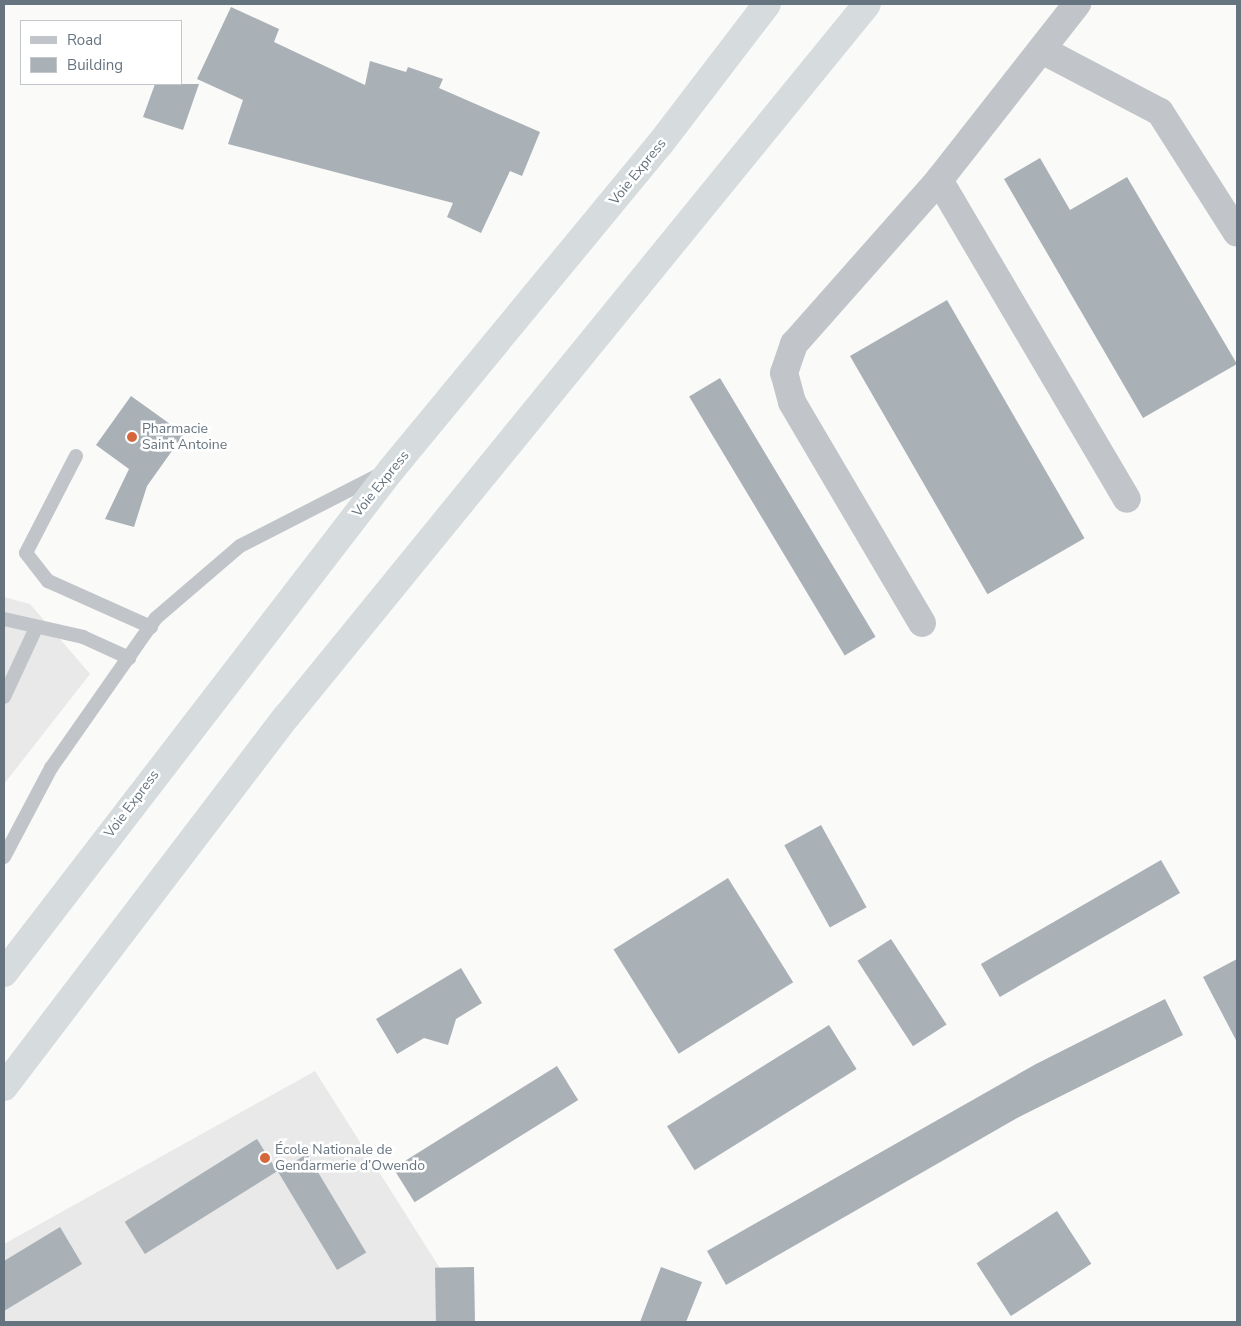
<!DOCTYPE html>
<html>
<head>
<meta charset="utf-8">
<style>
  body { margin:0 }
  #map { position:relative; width:1241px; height:1326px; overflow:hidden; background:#fafaf8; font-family:"Nunito Sans",sans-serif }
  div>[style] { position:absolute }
  .built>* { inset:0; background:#e8e9e8 }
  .building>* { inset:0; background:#a9b0b6; transform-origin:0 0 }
  .service>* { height:14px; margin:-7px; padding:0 7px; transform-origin:7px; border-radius:7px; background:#c1c5c9 }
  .minor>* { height:28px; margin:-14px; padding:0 14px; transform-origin:14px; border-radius:14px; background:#c1c5c9 }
  .trunk>* { height:28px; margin:-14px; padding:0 14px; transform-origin:14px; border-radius:14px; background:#d6dbde }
  .dots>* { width:14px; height:14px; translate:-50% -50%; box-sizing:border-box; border:2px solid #fff; border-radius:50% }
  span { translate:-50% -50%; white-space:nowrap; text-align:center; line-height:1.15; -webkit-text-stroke:5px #fff; paint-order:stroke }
  .street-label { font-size:14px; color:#667480 }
  .poi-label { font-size:14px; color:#667480 }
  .left { translate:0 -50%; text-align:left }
  .frame { position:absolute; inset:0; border:5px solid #667480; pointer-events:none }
  .legend { position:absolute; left:20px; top:20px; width:162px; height:65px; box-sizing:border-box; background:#fff; border:1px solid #c2c7cc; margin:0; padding:6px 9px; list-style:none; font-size:15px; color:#667480 }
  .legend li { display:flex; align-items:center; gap:10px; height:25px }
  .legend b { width:25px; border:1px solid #c2c7cc }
</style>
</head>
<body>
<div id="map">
  <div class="built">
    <div style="clip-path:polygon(4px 597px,30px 604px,90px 674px,4px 784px)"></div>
    <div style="clip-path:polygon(315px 1071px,474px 1322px,4px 1322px,4px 1244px)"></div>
  </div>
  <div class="building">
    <div style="clip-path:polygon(231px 7px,279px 29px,274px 42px,365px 85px,370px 61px,406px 72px,408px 67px,443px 79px,439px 88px,540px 132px,522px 176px,510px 171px,481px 233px,447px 217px,453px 203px,228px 144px,243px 100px,197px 79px)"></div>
    <div style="clip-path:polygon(155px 84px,199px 84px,183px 130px,143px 117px)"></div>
    <div style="clip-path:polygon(1040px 158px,1070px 210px,1127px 177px,1237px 364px,1143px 418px,1004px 179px)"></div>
    <div style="left:947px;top:300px;width:275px;height:112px;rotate:60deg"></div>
    <div style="left:720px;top:378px;width:302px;height:36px;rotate:59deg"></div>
    <div style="clip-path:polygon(131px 396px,184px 434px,147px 486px,134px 527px,105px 519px,129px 469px,96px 445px)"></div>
    <div style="left:821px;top:825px;width:94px;height:42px;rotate:61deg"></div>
    <div style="left:1161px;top:860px;width:38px;height:208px;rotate:60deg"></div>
    <div style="left:728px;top:878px;width:123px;height:135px;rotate:58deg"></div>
    <div style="left:891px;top:939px;width:102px;height:40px;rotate:57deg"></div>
    <div style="clip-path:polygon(1237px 959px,1237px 1042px,1203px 977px)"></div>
    <div style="clip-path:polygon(461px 968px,482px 1003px,456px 1019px,448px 1045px,424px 1038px,397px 1054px,376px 1019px)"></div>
    <div style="clip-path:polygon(1165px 999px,1183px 1035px,1019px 1117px,726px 1285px,707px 1251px,1036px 1064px)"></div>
    <div style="left:829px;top:1025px;width:52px;height:191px;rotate:58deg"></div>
    <div style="left:557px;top:1066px;width:40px;height:193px;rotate:58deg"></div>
    <div style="left:257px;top:1139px;width:38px;height:156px;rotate:58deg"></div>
    <div style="left:307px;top:1154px;width:115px;height:34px;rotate:59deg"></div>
    <div style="left:1057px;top:1211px;width:63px;height:96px;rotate:57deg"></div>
    <div style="clip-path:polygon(60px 1227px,82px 1264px,4px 1311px,4px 1261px)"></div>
    <div style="left:474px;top:1267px;width:55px;height:39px;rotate:89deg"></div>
    <div style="clip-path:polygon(661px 1267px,702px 1282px,686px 1322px,640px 1322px)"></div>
  </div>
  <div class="service">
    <div style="left:76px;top:456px;width:109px;rotate:117.3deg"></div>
    <div style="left:26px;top:553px;width:36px;rotate:52deg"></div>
    <div style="left:48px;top:581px;width:113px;rotate:24.1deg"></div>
    <div style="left:4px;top:619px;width:81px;rotate:12.8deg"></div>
    <div style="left:83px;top:637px;width:51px;rotate:24.5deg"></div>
    <div style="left:4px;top:697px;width:76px;rotate:-65.1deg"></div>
    <div style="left:4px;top:857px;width:101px;rotate:-62.2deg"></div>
    <div style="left:51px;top:768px;width:183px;rotate:-55deg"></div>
    <div style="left:156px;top:618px;width:111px;rotate:-40.6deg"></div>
    <div style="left:240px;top:546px;width:158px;rotate:-27.1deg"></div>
  </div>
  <div class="minor">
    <div style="left:1042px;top:50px;width:133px;rotate:27.7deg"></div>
    <div style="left:1160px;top:112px;width:143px;rotate:57.5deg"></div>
    <div style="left:939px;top:180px;width:370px;rotate:59.5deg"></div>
    <div style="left:922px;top:623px;width:256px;rotate:-120.5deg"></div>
    <div style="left:792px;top:402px;width:30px;rotate:-105deg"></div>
    <div style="left:784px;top:373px;width:31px;rotate:-71deg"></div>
    <div style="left:794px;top:344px;width:219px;rotate:-48.5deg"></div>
    <div style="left:939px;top:180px;width:224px;rotate:-51.9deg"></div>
  </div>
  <div class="trunk">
    <div style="left:4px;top:973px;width:635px;rotate:-52.43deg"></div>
    <div style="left:391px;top:470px;width:423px;rotate:-50.5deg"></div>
    <div style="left:660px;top:144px;width:176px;rotate:-52.6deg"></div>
    <div style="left:4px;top:1087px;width:467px;rotate:-52.7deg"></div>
    <div style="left:287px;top:716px;width:918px;rotate:-50.83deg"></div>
  </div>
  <div class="dots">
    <div style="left:132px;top:437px;background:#d6673c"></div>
    <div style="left:265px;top:1158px;background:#d6673c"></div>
  </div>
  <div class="street-label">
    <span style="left:638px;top:172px;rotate:-51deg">Voie Express</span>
    <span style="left:381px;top:484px;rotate:-51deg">Voie Express</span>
    <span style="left:132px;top:804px;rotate:-53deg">Voie Express</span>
  </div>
  <div class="poi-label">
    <span class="left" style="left:142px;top:437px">Pharmacie<br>Saint Antoine</span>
    <span class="left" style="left:275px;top:1158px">École Nationale de<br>Gendarmerie d’Owendo</span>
  </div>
  <div class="frame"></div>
  <ul class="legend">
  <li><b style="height:6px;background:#c1c5c9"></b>Road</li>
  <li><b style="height:14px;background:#a9b0b6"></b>Building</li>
  </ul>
</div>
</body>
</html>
